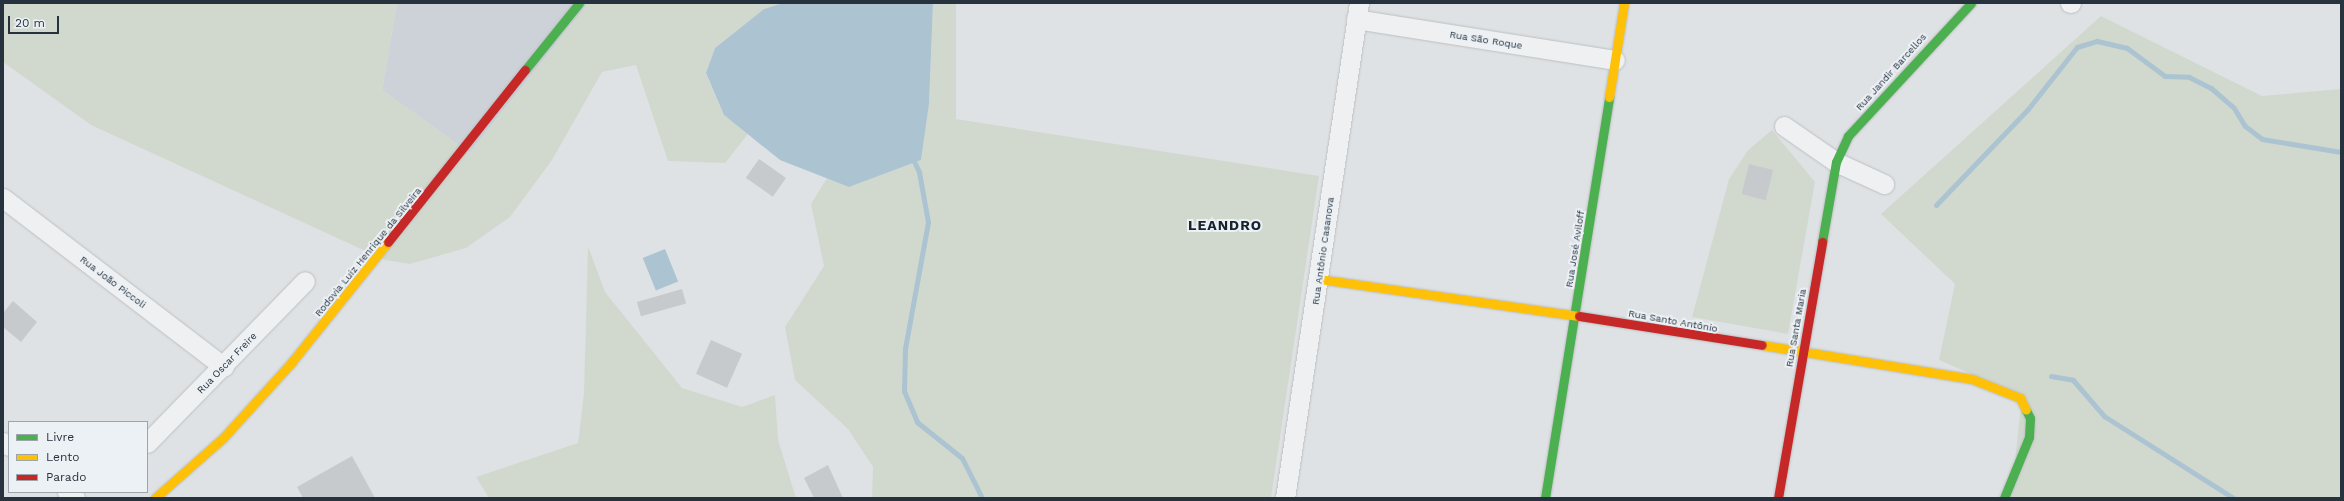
<!DOCTYPE html>
<html>
<head>
<meta charset="utf-8">
<style>
  body { margin:0 }
  #map { position:relative; width:2344px; height:501px; overflow:hidden; background:#dfe2e4; font-family:"Work Sans",sans-serif }
  div>[style] { position:absolute }
  .built>* { inset:0; background:#ccd2d8 }
  .green>* { inset:0; background:#d1d9cf }
  .water>* { inset:0; background:#acc3d1; transform-origin:0 0 }
  .stream>* { height:5px; margin:-2.5px; padding:0 2.5px; transform-origin:2.5px; border-radius:2.5px; background:#acc3d1 }
  .building>* { inset:0; background:#c7cacd; transform-origin:0 0 }
  .roads { filter:drop-shadow(0 0 1px #bdc0c2) drop-shadow(0 0 1px #bdc0c2) }
  .street>* { height:19px; margin:-9.5px; padding:0 9.5px; transform-origin:9.5px; border-radius:9.5px; background:#eef0f1 }
  .fast>* { height:9px; margin:-4.5px; padding:0 4.5px; transform-origin:4.5px; border-radius:4.5px; background:#4caf50 }
  .slow>* { height:9px; margin:-4.5px; padding:0 4.5px; transform-origin:4.5px; border-radius:4.5px; background:#ffc107 }
  .jam>* { height:9px; margin:-4.5px; padding:0 4.5px; transform-origin:4.5px; border-radius:4.5px; background:#c62828 }
  span { translate:-50% -50%; white-space:nowrap; text-align:center; line-height:1.15; -webkit-text-stroke:4px #ecf1f5; paint-order:stroke }
  .street-label { font-size:10px; color:#26323e }
  .district-label { font-size:14px; color:#18232e; font-weight:700; letter-spacing:1px }
  .frame { position:absolute; inset:0; border:4px solid #26323e; pointer-events:none }
  .legend { position:absolute; left:8px; top:421px; width:140px; height:72px; box-sizing:border-box; background:#ecf1f5; border:1px solid #9da5ac; margin:0; padding:5px 7px; list-style:none; font-size:12px; color:#26323e }
  .legend li { display:flex; align-items:center; gap:8px; height:20px }
  .legend b { width:20px; border:1px solid #9da5ac }
  .scale { position:absolute; left:8px; top:16px; width:51px; height:18px; box-sizing:border-box; border:2px solid #26323e; border-top:0; padding-left:5px; font-size:12px; line-height:14px; white-space:nowrap; color:#26323e; -webkit-text-stroke:3px #ecf1f5; paint-order:stroke }
</style>
</head>
<body>
<div id="map">
  <div class="built">
    <div style="clip-path:polygon(397px 3px,588px 3px,470px 153px,382px 90px)"></div>
  </div>
  <div class="green">
    <div style="clip-path:polygon(3px 3px,397px 3px,382px 90px,470px 153px,588px 3px,783px 3px,764px 9px,715px 48px,706px 74px,724px 115px,748px 134px,725px 163px,668px 161px,636px 65px,602px 72px,552px 160px,510px 217px,466px 248px,410px 264px,385px 260px,91px 125px,3px 62px)"></div>
    <div style="clip-path:polygon(933px 3px,956px 3px,956px 119px,1319px 176px,1271px 498px,872px 498px,873px 467px,848px 429px,795px 380px,785px 327px,824px 266px,811px 204px,827px 178px,849px 187px,921px 160px,929px 104px)"></div>
    <div style="clip-path:polygon(2101px 16px,2262px 96px,2341px 89px,2341px 498px,2011px 498px,2022px 396px,1939px 360px,1955px 284px,1881px 214px)"></div>
    <div style="clip-path:polygon(1772px 130px,1815px 182px,1788px 334px,1692px 317px,1729px 179px,1748px 150px)"></div>
    <div style="clip-path:polygon(588px 246px,605px 292px,682px 388px,742px 407px,775px 395px,778px 440px,796px 498px,489px 498px,476px 477px,578px 443px,584px 393px)"></div>
  </div>
  <div class="water">
    <div style="clip-path:polygon(783px 3px,933px 3px,929px 104px,921px 160px,849px 187px,780px 160px,724px 115px,706px 73px,715px 48px,764px 9px)"></div>
    <div style="left:665px;top:249px;width:35px;height:24px;rotate:68deg"></div>
  </div>
  <div class="stream">
    <div style="left:912px;top:157px;width:17px;rotate:65deg"></div>
    <div style="left:919px;top:172px;width:51px;rotate:79.8deg"></div>
    <div style="left:928px;top:222px;width:129px;rotate:100.3deg"></div>
    <div style="left:905px;top:349px;width:42px;rotate:91.4deg"></div>
    <div style="left:904px;top:391px;width:34px;rotate:67deg"></div>
    <div style="left:917px;top:422px;width:58px;rotate:38.7deg"></div>
    <div style="left:962px;top:458px;width:45px;rotate:63.4deg"></div>
    <div style="left:1936px;top:205px;width:133px;rotate:-46.2deg"></div>
    <div style="left:2028px;top:109px;width:79px;rotate:-51.7deg"></div>
    <div style="left:2077px;top:47px;width:21px;rotate:-17deg"></div>
    <div style="left:2097px;top:41px;width:31px;rotate:13deg"></div>
    <div style="left:2127px;top:48px;width:47px;rotate:36.4deg"></div>
    <div style="left:2165px;top:76px;width:24px;rotate:2deg"></div>
    <div style="left:2189px;top:77px;width:25px;rotate:27deg"></div>
    <div style="left:2211px;top:88px;width:30px;rotate:41deg"></div>
    <div style="left:2234px;top:108px;width:21px;rotate:59deg"></div>
    <div style="left:2245px;top:126px;width:21px;rotate:37deg"></div>
    <div style="left:2262px;top:139px;width:80px;rotate:9.3deg"></div>
    <div style="left:2051px;top:376px;width:22px;rotate:10deg"></div>
    <div style="left:2073px;top:380px;width:48px;rotate:49.3deg"></div>
    <div style="left:2104px;top:416px;width:153px;rotate:32.4deg"></div>
  </div>
  <div class="building">
    <div style="left:759px;top:159px;width:33px;height:23px;rotate:35deg"></div>
    <div style="left:1749px;top:164px;width:25px;height:31px;rotate:14deg"></div>
    <div style="left:682px;top:289px;width:15px;height:47px;rotate:74deg"></div>
    <div style="clip-path:polygon(13px 301px,37px 322px,21px 342px,3px 327px,3px 313px)"></div>
    <div style="left:711px;top:340px;width:34px;height:37px;rotate:24deg"></div>
    <div style="clip-path:polygon(352px 456px,375px 498px,303px 498px,297px 487px)"></div>
    <div style="clip-path:polygon(828px 465px,843px 498px,814px 498px,804px 478px)"></div>
  </div>
  <div class="roads">
    <div class="street">
      <div style="left:2070px;top:3px;width:1px"></div>
      <div style="left:1356px;top:19px;width:262px;rotate:9deg"></div>
      <div style="left:1784px;top:126px;width:63px;rotate:34.7deg"></div>
      <div style="left:1836px;top:162px;width:53px;rotate:24.6deg"></div>
      <div style="left:3px;top:198px;width:278px;rotate:37.4deg"></div>
      <div style="left:3px;top:442px;width:7px;rotate:34deg"></div>
      <div style="left:147px;top:443px;width:226px;rotate:-45.7deg"></div>
      <div style="left:67px;top:492px;width:10px;rotate:37deg"></div>
      <div style="left:1285px;top:498px;width:501px;rotate:-81.5deg"></div>
    </div>
    <div class="fast">
      <div style="left:525px;top:70px;width:86px;rotate:-51.1deg"></div>
      <div style="left:1822px;top:242px;width:81px;rotate:-80.1deg"></div>
      <div style="left:1836px;top:162px;width:29px;rotate:-65deg"></div>
      <div style="left:1848px;top:136px;width:181px;rotate:-47.2deg"></div>
      <div style="left:1545px;top:498px;width:406px;rotate:-80.9deg"></div>
      <div style="left:2004px;top:498px;width:66px;rotate:-67.7deg"></div>
      <div style="left:2029px;top:437px;width:19px;rotate:-87deg"></div>
      <div style="left:2030px;top:418px;width:9px;rotate:-117deg"></div>
    </div>
    <div class="slow">
      <div style="left:1609px;top:97px;width:95px;rotate:-80.9deg"></div>
      <div style="left:1319px;top:279px;width:263px;rotate:8.1deg"></div>
      <div style="left:1762px;top:345px;width:213px;rotate:9.2deg"></div>
      <div style="left:1972px;top:379px;width:52px;rotate:21.6deg"></div>
      <div style="left:2020px;top:398px;width:13px;rotate:63deg"></div>
      <div style="left:155px;top:498px;width:92px;rotate:-41.5deg"></div>
      <div style="left:224px;top:437px;width:100px;rotate:-47.8deg"></div>
      <div style="left:291px;top:363px;width:155px;rotate:-51.3deg"></div>
    </div>
    <div class="jam">
      <div style="left:388px;top:242px;width:220px;rotate:-51.5deg"></div>
      <div style="left:1579px;top:316px;width:185px;rotate:9deg"></div>
      <div style="left:1778px;top:498px;width:260px;rotate:-80.2deg"></div>
    </div>
  </div>
  <div class="street-label">
    <span style="left:1486px;top:40px;rotate:9deg">Rua São Roque</span>
    <span style="left:1891px;top:72px;rotate:-48deg">Rua Jandir Barcellos</span>
    <span style="left:1575px;top:249px;rotate:-81deg">Rua José Aviloff</span>
    <span style="left:1323px;top:251px;rotate:-82deg">Rua Antônio Casanova</span>
    <span style="left:368px;top:252px;rotate:-51deg">Rodovia Luiz Henrique da Silveira</span>
    <span style="left:113px;top:282px;rotate:37deg">Rua João Piccoli</span>
    <span style="left:1673px;top:321px;rotate:10deg">Rua Santo Antônio</span>
    <span style="left:1796px;top:328px;rotate:-80deg">Rua Santa Maria</span>
    <span style="left:227px;top:363px;rotate:-46deg">Rua Oscar Freire</span>
  </div>
  <div class="district-label">
    <span style="left:1225px;top:225px">LEANDRO</span>
  </div>
  <div class="frame"></div>
  <ul class="legend">
  <li><b style="height:5px;background:#4caf50"></b>Livre</li>
  <li><b style="height:5px;background:#ffc107"></b>Lento</li>
  <li><b style="height:5px;background:#c62828"></b>Parado</li>
  </ul>
  <div class="scale">20 m</div>
</div>
</body>
</html>
